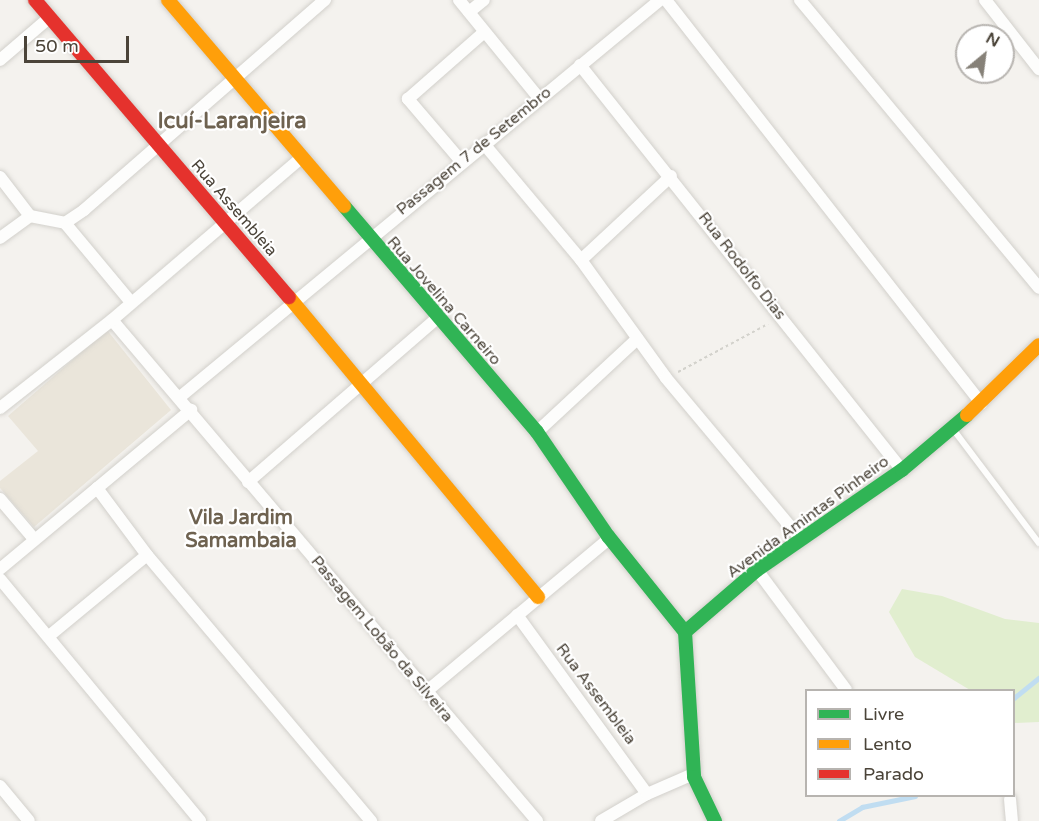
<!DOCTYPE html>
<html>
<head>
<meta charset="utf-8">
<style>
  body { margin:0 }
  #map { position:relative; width:1039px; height:821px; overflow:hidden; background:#f4f2ee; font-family:"Varela Round",sans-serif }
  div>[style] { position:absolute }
  .education>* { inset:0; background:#eae5da }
  .green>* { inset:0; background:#e1eecf }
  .stream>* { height:4.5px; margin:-2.25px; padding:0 2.25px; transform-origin:2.25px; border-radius:2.25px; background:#c0ddf1 }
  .path>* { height:2px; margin-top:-1px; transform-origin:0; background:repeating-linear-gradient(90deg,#d3d2cc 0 3px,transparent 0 6px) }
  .roads { filter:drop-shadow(0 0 2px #d2d0cb) drop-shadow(0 0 2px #d2d0cb) }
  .lane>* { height:6px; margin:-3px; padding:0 3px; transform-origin:3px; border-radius:3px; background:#fdfdfc }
  .street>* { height:12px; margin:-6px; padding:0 6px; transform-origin:6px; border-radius:6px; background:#fdfdfc }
  .fast>* { height:14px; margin:-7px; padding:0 7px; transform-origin:7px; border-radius:7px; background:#30b455 }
  .slow>* { height:14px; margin:-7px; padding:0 7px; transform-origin:7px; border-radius:7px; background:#ff9f0a }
  .jam>* { height:14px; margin:-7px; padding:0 7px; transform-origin:7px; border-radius:7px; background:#e5322d }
  span { translate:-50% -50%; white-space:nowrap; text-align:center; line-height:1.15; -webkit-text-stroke:4.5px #fff; paint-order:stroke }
  .street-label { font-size:16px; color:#4b4439 }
  .quarter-label { font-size:20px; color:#6e6250; font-weight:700 }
  .district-label { font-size:22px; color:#6e6250; font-weight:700 }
  .legend { position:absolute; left:805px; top:689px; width:210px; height:108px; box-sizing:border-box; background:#fff; border:2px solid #b7b4b0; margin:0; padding:8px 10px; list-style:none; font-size:18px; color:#4b4439 }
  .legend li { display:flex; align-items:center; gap:12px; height:30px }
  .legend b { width:30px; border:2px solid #b7b4b0 }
  .north { position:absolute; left:955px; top:24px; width:60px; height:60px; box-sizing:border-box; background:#fff; border:2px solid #b7b4b0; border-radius:50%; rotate:29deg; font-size:16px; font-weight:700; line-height:24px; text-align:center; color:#4b4439 }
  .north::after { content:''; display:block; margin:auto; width:21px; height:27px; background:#868178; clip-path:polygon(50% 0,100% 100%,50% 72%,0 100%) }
  .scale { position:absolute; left:24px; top:36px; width:105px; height:27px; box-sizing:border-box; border:3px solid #4b4439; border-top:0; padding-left:8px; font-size:18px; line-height:21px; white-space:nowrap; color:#4b4439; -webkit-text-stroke:4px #fff; paint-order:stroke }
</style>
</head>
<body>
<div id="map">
  <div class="education">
    <div style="clip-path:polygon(107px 330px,171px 410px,34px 527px,0 488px,0 481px,38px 451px,8px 416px)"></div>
  </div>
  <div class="green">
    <div style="clip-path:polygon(902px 589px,942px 596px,1005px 619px,1039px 623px,1039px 722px,1014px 723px,1014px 690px,970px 690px,915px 657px,889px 612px)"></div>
  </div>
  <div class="stream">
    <div style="left:1014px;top:698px;width:32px;rotate:-39deg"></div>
    <div style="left:839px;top:821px;width:27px;rotate:-31deg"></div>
    <div style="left:862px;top:807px;width:54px;rotate:-11.7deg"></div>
  </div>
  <div class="path">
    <div style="left:678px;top:372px;width:102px;rotate:-28.1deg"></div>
  </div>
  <div class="roads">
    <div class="lane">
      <div style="left:953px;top:429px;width:143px;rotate:53deg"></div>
    </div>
    <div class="street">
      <div style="left:459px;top:0;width:127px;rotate:50.8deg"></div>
      <div style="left:666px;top:0;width:512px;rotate:51.99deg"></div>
      <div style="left:800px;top:0;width:374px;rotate:50.3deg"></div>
      <div style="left:985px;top:0;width:88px;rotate:52deg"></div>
      <div style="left:469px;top:12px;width:19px;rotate:-39deg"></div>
      <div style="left:0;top:60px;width:66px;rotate:-40.7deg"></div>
      <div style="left:580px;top:65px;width:517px;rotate:51.51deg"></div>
      <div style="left:484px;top:144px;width:151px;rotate:50.1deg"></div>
      <div style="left:581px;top:260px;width:145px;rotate:54.2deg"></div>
      <div style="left:666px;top:378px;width:209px;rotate:50.1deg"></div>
      <div style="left:461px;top:161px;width:82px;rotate:-130.5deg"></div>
      <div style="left:408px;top:99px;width:100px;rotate:-41.3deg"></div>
      <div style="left:0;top:177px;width:49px;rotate:52.4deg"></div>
      <div style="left:30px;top:216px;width:36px;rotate:11deg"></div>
      <div style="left:65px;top:223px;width:23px;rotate:-34deg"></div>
      <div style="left:84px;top:210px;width:320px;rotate:-41.1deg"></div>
      <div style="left:65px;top:223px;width:102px;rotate:50.2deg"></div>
      <div style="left:0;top:238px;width:37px;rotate:-36deg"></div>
      <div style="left:581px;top:260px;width:123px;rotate:-43deg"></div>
      <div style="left:112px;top:320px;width:657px;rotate:49.69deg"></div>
      <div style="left:180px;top:397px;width:623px;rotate:-39.59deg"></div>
      <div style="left:0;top:408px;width:142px;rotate:-38.2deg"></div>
      <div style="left:112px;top:320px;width:248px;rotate:-40.6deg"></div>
      <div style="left:537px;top:432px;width:137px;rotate:-42.9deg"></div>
      <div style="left:248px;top:482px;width:250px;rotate:-40.9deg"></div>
      <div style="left:97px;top:488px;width:84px;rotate:53.3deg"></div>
      <div style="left:147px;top:555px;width:348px;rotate:49.9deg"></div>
      <div style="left:0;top:499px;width:52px;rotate:49.6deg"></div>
      <div style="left:0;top:569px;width:249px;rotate:-39.8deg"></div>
      <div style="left:757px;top:570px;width:149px;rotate:53.4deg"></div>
      <div style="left:0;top:579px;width:314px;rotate:50.4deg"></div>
      <div style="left:517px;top:615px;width:221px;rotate:54deg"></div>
      <div style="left:49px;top:636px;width:127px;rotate:-39.6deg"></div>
      <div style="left:427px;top:691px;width:239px;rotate:-39.9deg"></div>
      <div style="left:0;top:786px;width:45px;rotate:50.4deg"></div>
      <div style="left:1010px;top:799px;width:22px;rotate:85deg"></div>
      <div style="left:601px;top:821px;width:53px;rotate:-30.4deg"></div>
      <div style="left:647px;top:794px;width:50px;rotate:-23.5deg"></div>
    </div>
    <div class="fast">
      <div style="left:344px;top:206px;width:297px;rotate:49.5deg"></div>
      <div style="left:537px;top:432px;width:126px;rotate:55.7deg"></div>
      <div style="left:608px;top:536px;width:123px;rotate:51.3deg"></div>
      <div style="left:685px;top:632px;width:95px;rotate:-40.7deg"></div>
      <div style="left:757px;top:570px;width:176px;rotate:-34.6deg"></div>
      <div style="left:902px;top:470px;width:85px;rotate:-40.2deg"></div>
      <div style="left:685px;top:632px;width:145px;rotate:86.4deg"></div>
      <div style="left:694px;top:777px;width:49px;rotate:64.5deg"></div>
    </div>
    <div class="slow">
      <div style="left:168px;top:0;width:271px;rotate:49.5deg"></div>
      <div style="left:289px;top:297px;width:390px;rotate:50.3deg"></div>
      <div style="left:967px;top:415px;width:100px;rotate:-44.2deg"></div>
    </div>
    <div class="jam">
      <div style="left:35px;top:0;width:391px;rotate:49.5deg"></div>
    </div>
  </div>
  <div class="street-label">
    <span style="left:474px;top:151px;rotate:-39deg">Passagem 7 de Setembro</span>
    <span style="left:234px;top:208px;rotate:49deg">Rua Assembleia</span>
    <span style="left:742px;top:266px;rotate:52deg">Rua Rodolfo Dias</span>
    <span style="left:444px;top:301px;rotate:49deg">Rua Jovelina Carneiro</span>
    <span style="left:808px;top:517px;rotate:-36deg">Avenida Amintas Pinheiro</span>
    <span style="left:382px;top:639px;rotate:50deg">Passagem Lobão da Silveira</span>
    <span style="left:596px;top:694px;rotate:53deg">Rua Assembleia</span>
  </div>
  <div class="quarter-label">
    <span style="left:241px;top:530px">Vila Jardim<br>Samambaia</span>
  </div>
  <div class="district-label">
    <span style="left:232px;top:122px">Icuí-Laranjeira</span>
  </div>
  <ul class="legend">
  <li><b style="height:8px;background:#30b455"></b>Livre</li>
  <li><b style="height:8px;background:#ff9f0a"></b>Lento</li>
  <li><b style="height:8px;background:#e5322d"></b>Parado</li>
  </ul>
  <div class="north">N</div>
  <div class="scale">50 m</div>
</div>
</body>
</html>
